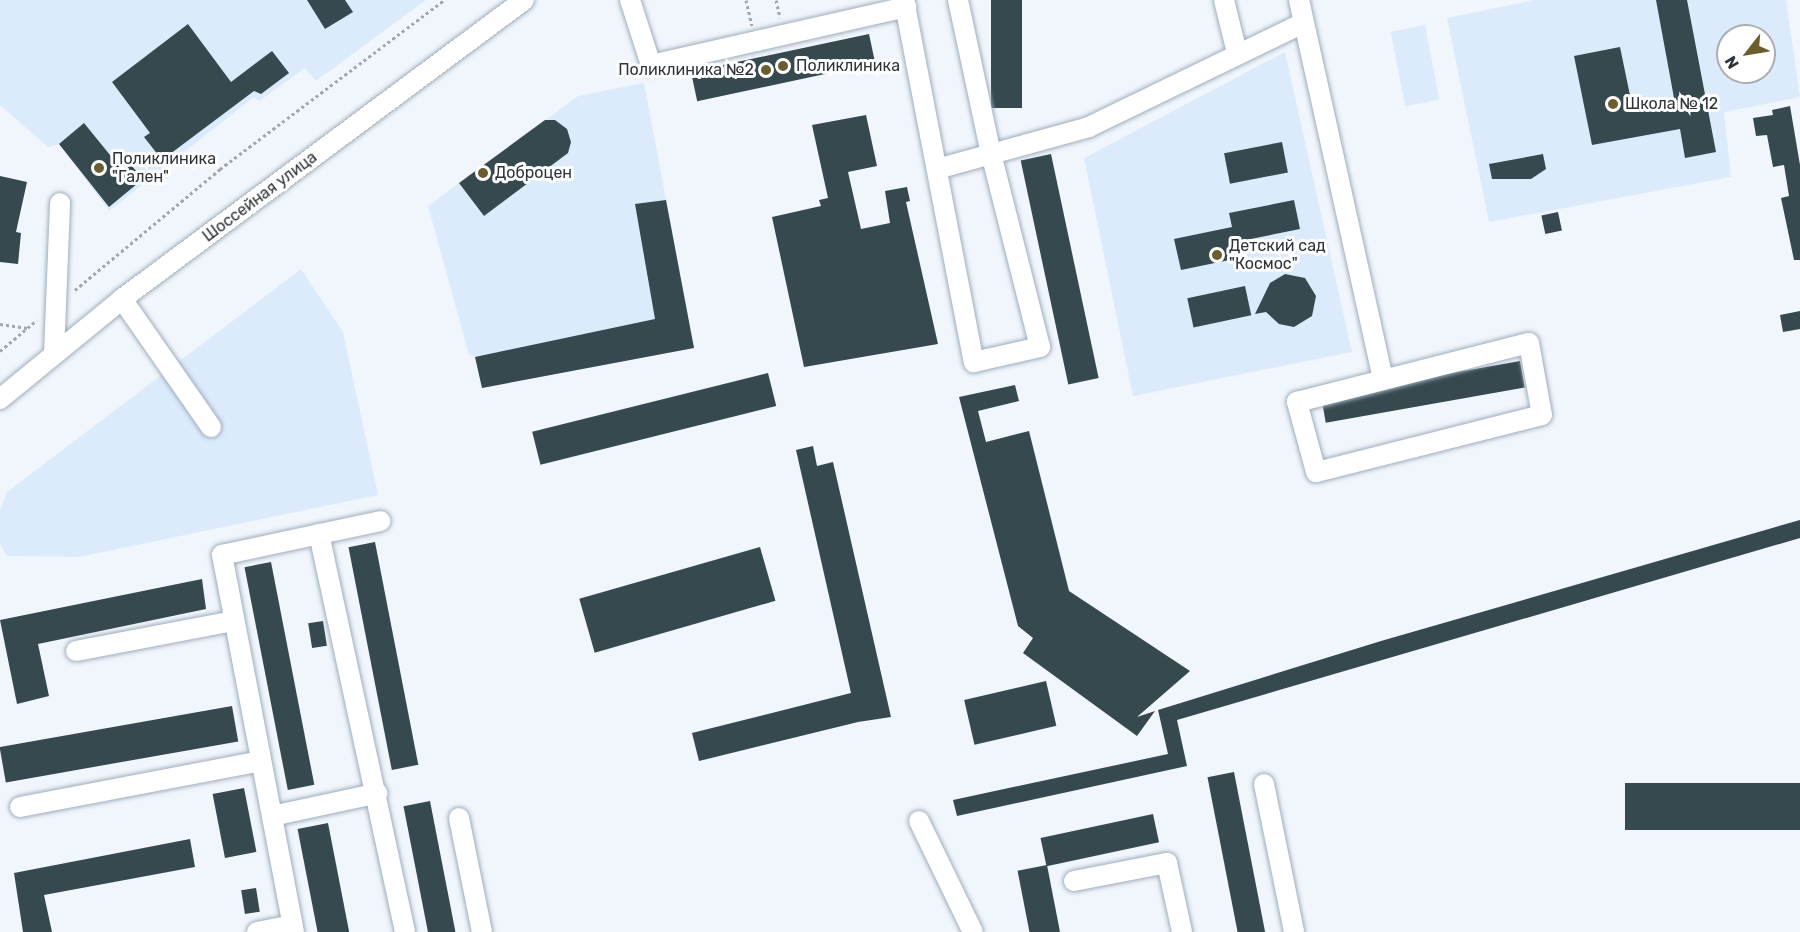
<!DOCTYPE html>
<html>
<head>
<meta charset="utf-8">
<style>
  body { margin:0 }
  #map { position:relative; width:1800px; height:932px; overflow:hidden; background:#f0f6fc; font-family:Rubik,sans-serif }
  div>[style] { position:absolute }
  .built>* { inset:0; background:#dbebfc; transform-origin:0 0 }
  .building>* { inset:0; background:#35494f; transform-origin:0 0 }
  .path>* { height:3px; margin-top:-1.5px; transform-origin:0; background:repeating-linear-gradient(90deg,#a1a7ad 0 3px,transparent 0 6px) }
  .roads { filter:drop-shadow(0 0 2px #9fadbc) drop-shadow(0 0 2px #9fadbc) }
  .minor>* { height:20px; margin:-10px; padding:0 10px; transform-origin:10px; border-radius:10px; background:#fff }
  .dots>* { width:16px; height:16px; translate:-50% -50%; box-sizing:border-box; border:3px solid #fff; border-radius:50% }
  span { translate:-50% -50%; white-space:nowrap; text-align:center; line-height:1.15; -webkit-text-stroke:6px #fff; paint-order:stroke }
  .poi-label { font-size:16px; color:#2d3339 }
  .left { translate:0 -50%; text-align:left }
  .right { translate:-100% -50%; text-align:right }
  .street-label { font-size:16px; color:#2d3339 }
  .north { position:absolute; left:1716px; top:24px; width:60px; height:60px; box-sizing:border-box; background:#fff; border:2px solid #abadb0; border-radius:50%; rotate:239deg; font-size:16px; font-weight:700; line-height:24px; text-align:center; color:#2d3339 }
  .north::after { content:''; display:block; margin:auto; width:21px; height:27px; background:#6c5e2c; clip-path:polygon(50% 0,100% 100%,50% 72%,0 100%) }
</style>
</head>
<body>
<div id="map">
  <div class="built">
    <div style="clip-path:polygon(0 0,426px 0,316px 81px,305px 68px,259px 101px,254px 97px,109px 211px,59px 144px,48px 147px,0 105px)"></div>
    <div style="clip-path:polygon(evenodd,1534px 0,1786px 0,1800px 97px,1724px 112px,1731px 177px,1489px 222px,1447px 18px,1534px 0,1728px 36px,1764px 36px,1764px 72px,1728px 72px,1728px 36px)"></div>
    <div style="left:1425px;top:25px;width:76px;height:35px;rotate:79deg"></div>
    <div style="clip-path:polygon(1285px 52px,1352px 352px,1133px 396px,1084px 158px)"></div>
    <div style="clip-path:polygon(644px 83px,694px 348px,482px 388px,475px 357px,469px 355px,428px 206px,578px 96px)"></div>
    <div style="clip-path:polygon(301px 269px,343px 332px,378px 495px,79px 557px,7px 556px,0 545px,0 510px,7px 492px)"></div>
  </div>
  <div class="building">
    <div style="clip-path:polygon(307px 0,345px 0,353px 12px,325px 29px)"></div>
    <div style="left:991px;top:0;width:31px;height:108px"></div>
    <div style="clip-path:polygon(1656px 0,1687px 0,1716px 152px,1685px 158px,1680px 129px,1592px 145px,1574px 56px,1620px 47px,1632px 105px,1674px 98px)"></div>
    <div style="clip-path:polygon(188px 24px,231px 82px,272px 51px,289px 73px,261px 94px,254px 91px,162px 160px,144px 137px,150px 133px,112px 82px)"></div>
    <div style="left:869px;top:34px;width:30px;height:182px;rotate:78deg"></div>
    <div style="clip-path:polygon(1790px 106px,1800px 165px,1800px 260px,1794px 260px,1781px 198px,1789px 196px,1784px 165px,1773px 167px,1767px 135px,1756px 136px,1753px 118px,1773px 115px,1772px 110px)"></div>
    <div style="clip-path:polygon(866px 115px,877px 166px,848px 172px,861px 229px,890px 223px,885px 191px,907px 187px,910px 201px,906px 202px,938px 344px,804px 367px,772px 217px,821px 206px,819px 200px,828px 198px,812px 125px)"></div>
    <div style="clip-path:polygon(545px 120px,555px 120px,567px 129px,571px 142px,568px 153px,484px 216px,459px 183px)"></div>
    <div style="clip-path:polygon(84px 123px,123px 171px,131px 165px,143px 179px,109px 207px,59px 144px)"></div>
    <div style="left:1282px;top:142px;width:31px;height:59px;rotate:79deg"></div>
    <div style="left:1051px;top:154px;width:229px;height:31px;rotate:78deg"></div>
    <div style="clip-path:polygon(1543px 154px,1546px 169px,1531px 179px,1492px 179px,1489px 164px)"></div>
    <div style="clip-path:polygon(0 176px,27px 182px,16px 232px,21px 233px,18px 264px,0 262px)"></div>
    <div style="clip-path:polygon(666px 200px,694px 348px,482px 388px,475px 357px,655px 319px,635px 204px)"></div>
    <div style="clip-path:polygon(1294px 200px,1300px 229px,1236px 242px,1239px 258px,1181px 270px,1174px 239px,1232px 227px,1229px 213px)"></div>
    <div style="left:1558px;top:212px;width:19px;height:17px;rotate:78deg"></div>
    <div style="clip-path:polygon(1285px 274px,1305px 278px,1316px 296px,1312px 316px,1294px 327px,1279px 324px,1266px 312px,1255px 314px,1270px 283px)"></div>
    <div style="left:1245px;top:286px;width:30px;height:59px;rotate:78deg"></div>
    <div style="clip-path:polygon(1800px 311px,1800px 329px,1783px 332px,1780px 315px)"></div>
    <div style="left:1520px;top:361px;width:27px;height:202px;rotate:80deg"></div>
    <div style="left:768px;top:373px;width:34px;height:243px;rotate:76deg"></div>
    <div style="clip-path:polygon(1015px 385px,1019px 401px,978px 411px,986px 442px,1029px 431px,1069px 591px,1190px 671px,1137px 717px,1155px 711px,1137px 736px,1023px 653px,1033px 638px,1018px 626px,959px 397px)"></div>
    <div style="clip-path:polygon(813px 446px,817px 466px,833px 462px,891px 717px,858px 722px,699px 761px,692px 733px,851px 693px,796px 450px)"></div>
    <div style="clip-path:polygon(1800px 520px,1800px 538px,1177px 720px,1187px 766px,957px 816px,953px 800px,1168px 754px,1158px 710px,1381px 641px)"></div>
    <div style="left:375px;top:542px;width:227px;height:27px;rotate:79deg"></div>
    <div style="left:760px;top:547px;width:56px;height:188px;rotate:74deg"></div>
    <div style="left:271px;top:562px;width:227px;height:27px;rotate:79deg"></div>
    <div style="clip-path:polygon(202px 579px,206px 609px,38px 644px,49px 696px,17px 704px,0 620px)"></div>
    <div style="left:323px;top:621px;width:25px;height:15px;rotate:81deg"></div>
    <div style="left:1046px;top:681px;width:46px;height:84px;rotate:77deg"></div>
    <div style="left:232px;top:706px;width:36px;height:236px;rotate:80deg"></div>
    <div style="left:1234px;top:772px;width:163px;height:27px;rotate:79deg"></div>
    <div style="left:1800px;top:783px;width:47px;height:175px;rotate:90deg"></div>
    <div style="left:244px;top:788px;width:65px;height:32px;rotate:79deg"></div>
    <div style="left:430px;top:801px;width:134px;height:27px;rotate:79deg"></div>
    <div style="left:1153px;top:814px;width:29px;height:115px;rotate:78deg"></div>
    <div style="left:328px;top:823px;width:111px;height:31px;rotate:79deg"></div>
    <div style="clip-path:polygon(190px 839px,195px 867px,44px 895px,52px 932px,23px 932px,14px 873px)"></div>
    <div style="left:1047px;top:865px;width:68px;height:30px;rotate:79deg"></div>
    <div style="left:256px;top:888px;width:24px;height:15px;rotate:81deg"></div>
  </div>
  <div class="path">
    <div style="left:746px;top:0;width:26px;rotate:77deg"></div>
    <div style="left:776px;top:0;width:18px;rotate:77deg"></div>
    <div style="left:75px;top:290px;width:189px;rotate:-39.8deg"></div>
    <div style="left:220px;top:169px;width:281px;rotate:-37deg"></div>
    <div style="left:0;top:324px;width:28px;rotate:8deg"></div>
    <div style="left:0;top:351px;width:48px;rotate:-40deg"></div>
  </div>
  <div class="roads">
    <div class="minor">
      <div style="left:630px;top:0;width:68px;rotate:72.1deg"></div>
      <div style="left:651px;top:65px;width:262px;rotate:-12.8deg"></div>
      <div style="left:904px;top:0;width:369px;rotate:79.1deg"></div>
      <div style="left:974px;top:362px;width:68px;rotate:-12.8deg"></div>
      <div style="left:1040px;top:347px;width:199px;rotate:-104.2deg"></div>
      <div style="left:991px;top:154px;width:157px;rotate:-102.1deg"></div>
      <div style="left:1224px;top:0;width:55px;rotate:76.2deg"></div>
      <div style="left:1299px;top:0;width:388px;rotate:77.5deg"></div>
      <div style="left:937px;top:169px;width:158px;rotate:-15.4deg"></div>
      <div style="left:1089px;top:127px;width:238px;rotate:-25.9deg"></div>
      <div style="left:122px;top:299px;width:156px;rotate:55.2deg"></div>
      <div style="left:1529px;top:343px;width:73px;rotate:79.8deg"></div>
      <div style="left:1542px;top:415px;width:233px;rotate:165.8deg"></div>
      <div style="left:1316px;top:472px;width:73px;rotate:-105.2deg"></div>
      <div style="left:1297px;top:402px;width:239px;rotate:-14.3deg"></div>
      <div style="left:54px;top:354px;width:151px;rotate:-87.7deg"></div>
      <div style="left:0;top:399px;width:158px;rotate:-39.3deg"></div>
      <div style="left:122px;top:299px;width:501px;rotate:-36.64deg"></div>
      <div style="left:319px;top:534px;width:407px;rotate:77.8deg"></div>
      <div style="left:76px;top:651px;width:161px;rotate:-10.8deg"></div>
      <div style="left:1264px;top:784px;width:151px;rotate:78.5deg"></div>
      <div style="left:20px;top:807px;width:245px;rotate:-10.8deg"></div>
      <div style="left:272px;top:816px;width:108px;rotate:-12.2deg"></div>
      <div style="left:459px;top:818px;width:116px;rotate:78.6deg"></div>
      <div style="left:919px;top:821px;width:123px;rotate:64.1deg"></div>
      <div style="left:1074px;top:881px;width:95px;rotate:-11deg"></div>
      <div style="left:1167px;top:863px;width:71px;rotate:77.7deg"></div>
      <div style="left:257px;top:932px;width:36px;rotate:-11deg"></div>
      <div style="left:294px;top:932px;width:384px;rotate:-100.8deg"></div>
      <div style="left:222px;top:555px;width:162px;rotate:-12.1deg"></div>
    </div>
  </div>
  <div class="dots">
    <div style="left:783px;top:66px;background:#6c5e2c"></div>
    <div style="left:766px;top:70px;background:#6c5e2c"></div>
    <div style="left:1613px;top:104px;background:#6c5e2c"></div>
    <div style="left:99px;top:168px;background:#6c5e2c"></div>
    <div style="left:483px;top:173px;background:#6c5e2c"></div>
    <div style="left:1217px;top:255px;background:#6c5e2c"></div>
  </div>
  <div class="poi-label">
    <span class="left" style="left:796px;top:66px">Поликлиника</span>
    <span class="right" style="left:754px;top:70px">Поликлиника №2</span>
    <span class="left" style="left:1625px;top:104px">Школа № 12</span>
    <span class="left" style="left:112px;top:168px">Поликлиника<br>"Гален"</span>
    <span class="left" style="left:495px;top:173px">Доброцен</span>
    <span class="left" style="left:1229px;top:255px">Детский сад<br>"Космос"</span>
  </div>
  <div class="street-label">
    <span style="left:260px;top:197px;rotate:-37deg">Шоссейная улица</span>
  </div>
  <div class="north">N</div>
</div>
</body>
</html>
